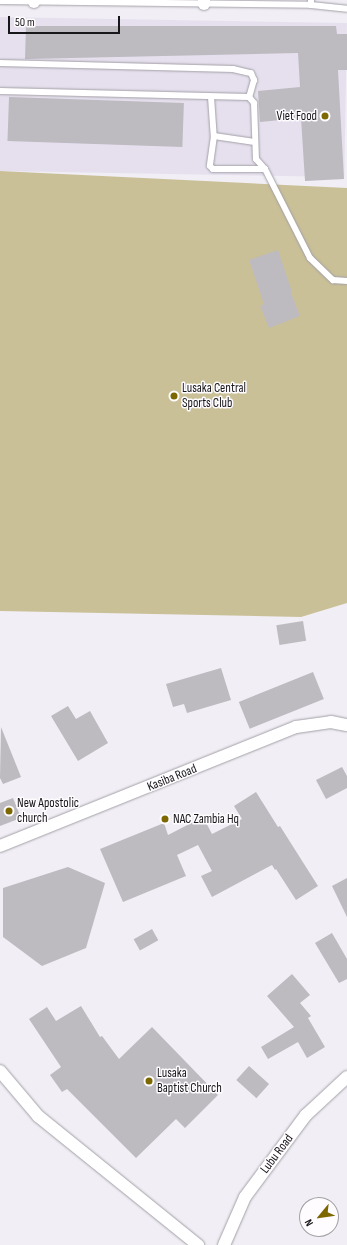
<!DOCTYPE html>
<html>
<head>
<meta charset="utf-8">
<style>
  body { margin:0 }
  #map { position:relative; width:347px; height:1245px; overflow:hidden; background:#f1eef5; font-family:"Sofia Sans Condensed",sans-serif }
  div>[style] { position:absolute }
  .built>* { inset:0; background:#e6e0ee; transform-origin:0 0 }
  .green>* { inset:0; background:#cac097 }
  .building>* { inset:0; background:#bdbac0; transform-origin:0 0 }
  .roads { filter:drop-shadow(0 0 1px #a3a0a7) drop-shadow(0 0 1px #a3a0a7) }
  .lane>* { height:6px; margin:-3px; padding:0 3px; transform-origin:3px; border-radius:3px; background:#fff }
  .street>* { height:12px; margin:-6px; padding:0 6px; transform-origin:6px; border-radius:6px; background:#fff }
  .dots>* { width:11px; height:11px; translate:-50% -50%; box-sizing:border-box; border:2px solid #fefcff; border-radius:50% }
  span { translate:-50% -50%; white-space:nowrap; text-align:center; line-height:1.15; -webkit-text-stroke:3px #fefcff; paint-order:stroke }
  .poi-label { font-size:13px; color:#171618 }
  .right { translate:-100% -50%; text-align:right }
  .left { translate:0 -50%; text-align:left }
  .street-label { font-size:13px; color:#171618 }
  .north { position:absolute; left:299px; top:1197px; width:40px; height:40px; box-sizing:border-box; background:#fefcff; border:1px solid #a2a0a3; border-radius:50%; rotate:241deg; font-size:11px; font-weight:700; line-height:16px; text-align:center; color:#171618 }
  .north::after { content:''; display:block; margin:auto; width:14px; height:18px; background:#7d6800; clip-path:polygon(50% 0,100% 100%,50% 72%,0 100%) }
  .scale { position:absolute; left:8px; top:16px; width:112px; height:18px; box-sizing:border-box; border:2px solid #171618; border-top:0; padding-left:5px; font-size:12px; line-height:14px; white-space:nowrap; color:#171618; -webkit-text-stroke:3px #fefcff; paint-order:stroke }
</style>
</head>
<body>
<div id="map">
  <div class="built">
    <div style="left:0;top:17px;width:347px;height:154px;rotate:1deg"></div>
  </div>
  <div class="green">
    <div style="clip-path:polygon(0 171px,347px 188px,347px 603px,301px 617px,0 611px)"></div>
  </div>
  <div class="building">
    <div style="clip-path:polygon(26px 26px,336px 26px,337px 34px,347px 34px,347px 70px,338px 70px,344px 179px,305px 181px,301px 118px,260px 122px,258px 91px,300px 87px,298px 53px,25px 59px)"></div>
    <div style="left:9px;top:97px;width:175px;height:44px;rotate:2deg"></div>
    <div style="clip-path:polygon(278px 250px,292px 292px,291px 293px,300px 316px,269px 328px,260px 306px,264px 304px,249px 260px)"></div>
    <div style="left:303px;top:621px;width:20px;height:27px;rotate:81deg"></div>
    <div style="clip-path:polygon(221px 668px,231px 700px,187px 713px,184px 704px,173px 707px,166px 684px)"></div>
    <div style="left:313px;top:672px;width:29px;height:80px;rotate:68deg"></div>
    <div style="clip-path:polygon(68px 706px,76px 719px,90px 711px,108px 743px,78px 761px,51px 716px)"></div>
    <div style="clip-path:polygon(1px 727px,21px 777px,3px 784px,0 778px)"></div>
    <div style="clip-path:polygon(342px 767px,347px 776px,347px 788px,326px 799px,316px 780px)"></div>
    <div style="clip-path:polygon(256px 792px,278px 827px,280px 826px,318px 886px,296px 900px,276px 869px,275px 870px,272px 865px,212px 897px,201px 876px,212px 871px,198px 845px,177px 855px,186px 876px,123px 902px,100px 849px,164px 823px,168px 835px,203px 817px,212px 834px,242px 819px,234px 806px)"></div>
    <div style="clip-path:polygon(13px 798px,21px 818px,0 826px,0 803px)"></div>
    <div style="clip-path:polygon(68px 867px,105px 883px,86px 948px,42px 966px,3px 937px,3px 888px)"></div>
    <div style="clip-path:polygon(347px 878px,347px 917px,332px 886px)"></div>
    <div style="left:152px;top:929px;width:13px;height:21px;rotate:61deg"></div>
    <div style="clip-path:polygon(332px 933px,347px 959px,347px 979px,339px 983px,315px 943px)"></div>
    <div style="clip-path:polygon(292px 974px,310px 995px,300px 1003px,311px 1016px,308px 1018px,325px 1047px,307px 1058px,298px 1042px,268px 1059px,261px 1047px,294px 1027px,267px 996px)"></div>
    <div style="clip-path:polygon(81px 1006px,100px 1037px,102px 1036px,119px 1059px,152px 1027px,218px 1095px,185px 1128px,176px 1119px,136px 1158px,67px 1089px,62px 1092px,50px 1075px,61px 1067px,29px 1019px,47px 1007px,56px 1021px)"></div>
    <div style="left:249px;top:1066px;width:27px;height:19px;rotate:42deg"></div>
  </div>
  <div class="roads">
    <div class="lane">
      <div style="left:0;top:1px;width:311px;rotate:0.7deg"></div>
      <div style="left:311px;top:5px;width:5px;rotate:-90deg"></div>
      <div style="left:311px;top:5px;width:36px;rotate:6deg"></div>
      <div style="left:0;top:63px;width:233px;rotate:1.5deg"></div>
      <div style="left:233px;top:69px;width:18px;rotate:13deg"></div>
      <div style="left:251px;top:73px;width:8px;rotate:67deg"></div>
      <div style="left:254px;top:80px;width:18px;rotate:106deg"></div>
      <div style="left:249px;top:97px;width:249px;rotate:-178.6deg"></div>
      <div style="left:211px;top:97px;width:39px;rotate:86deg"></div>
      <div style="left:214px;top:136px;width:41px;rotate:8.3deg"></div>
      <div style="left:249px;top:97px;width:8px;rotate:50deg"></div>
      <div style="left:254px;top:103px;width:56px;rotate:88deg"></div>
      <div style="left:256px;top:159px;width:13px;rotate:48deg"></div>
      <div style="left:265px;top:169px;width:100px;rotate:63.2deg"></div>
      <div style="left:310px;top:258px;width:32px;rotate:44deg"></div>
      <div style="left:333px;top:280px;width:14px;rotate:4deg"></div>
      <div style="left:214px;top:136px;width:30px;rotate:98deg"></div>
      <div style="left:210px;top:166px;width:4px;rotate:45deg"></div>
      <div style="left:213px;top:169px;width:52px"></div>
    </div>
    <div class="street">
      <div style="left:34px;top:2px;width:2px;rotate:-90deg"></div>
      <div style="left:204px;top:4px;width:4px;rotate:-90deg"></div>
      <div style="left:0;top:846px;width:319px;rotate:-21.9deg"></div>
      <div style="left:296px;top:727px;width:35px;rotate:-8deg"></div>
      <div style="left:331px;top:722px;width:16px;rotate:11deg"></div>
      <div style="left:0;top:1071px;width:59px;rotate:49.8deg"></div>
      <div style="left:38px;top:1116px;width:206px;rotate:38.9deg"></div>
      <div style="left:224px;top:1245px;width:52px;rotate:-66.4deg"></div>
      <div style="left:245px;top:1197px;width:102px;rotate:-53.4deg"></div>
      <div style="left:306px;top:1115px;width:56px;rotate:-42.8deg"></div>
    </div>
  </div>
  <div class="dots">
    <div style="left:325px;top:116px;background:#7d6800"></div>
    <div style="left:174px;top:396px;background:#7d6800"></div>
    <div style="left:9px;top:811px;background:#7d6800"></div>
    <div style="left:165px;top:819px;background:#7d6800"></div>
    <div style="left:149px;top:1081px;background:#7d6800"></div>
  </div>
  <div class="poi-label">
    <span class="right" style="left:317px;top:116px">Viet Food</span>
    <span class="left" style="left:182px;top:396px">Lusaka Central<br>Sports Club</span>
    <span class="left" style="left:17px;top:811px">New Apostolic<br>church</span>
    <span class="left" style="left:173px;top:819px">NAC Zambia Hq</span>
    <span class="left" style="left:157px;top:1081px">Lusaka<br>Baptist Church</span>
  </div>
  <div class="street-label">
    <span style="left:172px;top:778px;rotate:-22deg">Kasiba Road</span>
    <span style="left:277px;top:1154px;rotate:-53deg">Lubu Road</span>
  </div>
  <div class="north">N</div>
  <div class="scale">50 m</div>
</div>
</body>
</html>
